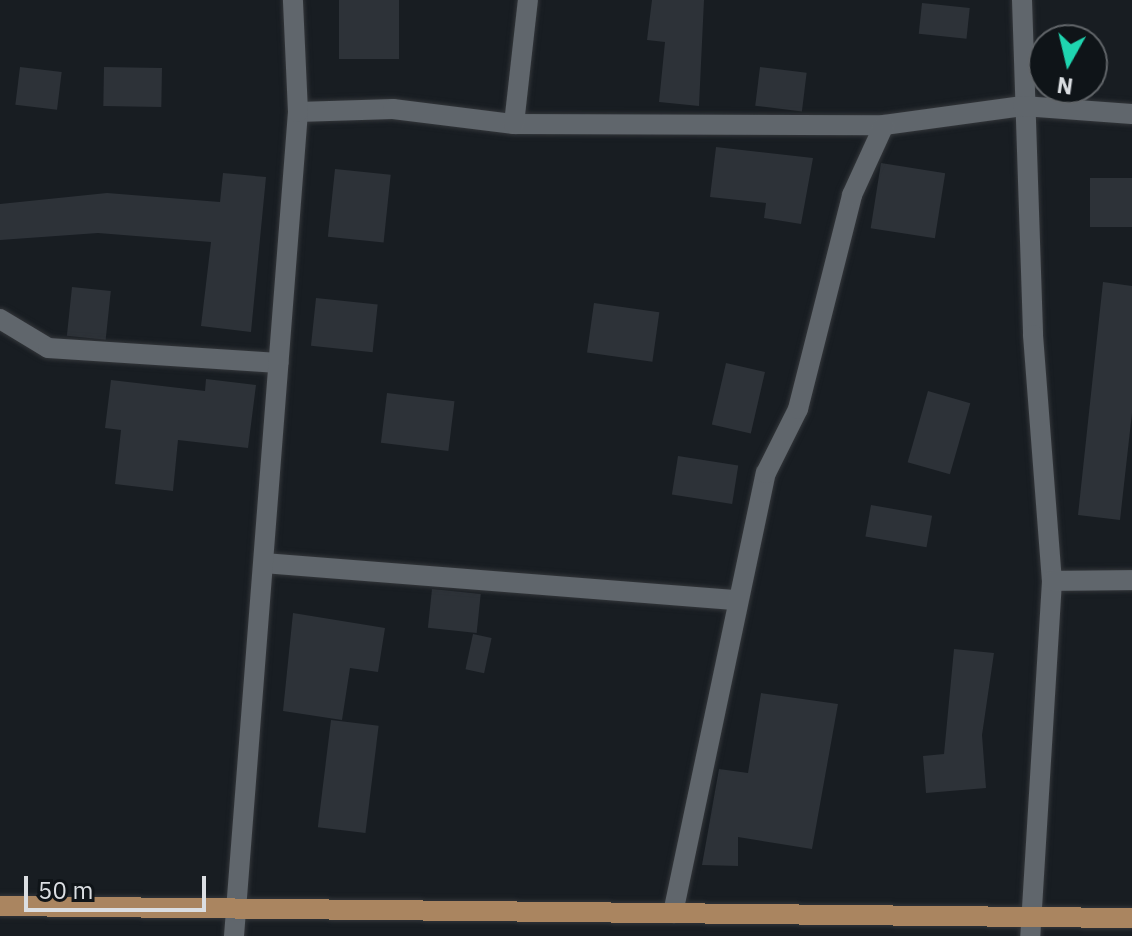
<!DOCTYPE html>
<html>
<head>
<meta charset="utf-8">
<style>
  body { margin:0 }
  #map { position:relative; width:1132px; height:936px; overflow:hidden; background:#181d22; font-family:"IBM Plex Sans",sans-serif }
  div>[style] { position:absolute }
  .building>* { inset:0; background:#2d3238; transform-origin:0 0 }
  .roads { filter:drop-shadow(0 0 2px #33363a) drop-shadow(0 0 2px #33363a) }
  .street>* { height:20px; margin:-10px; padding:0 10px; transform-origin:10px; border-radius:10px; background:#60666c }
  .primary>* { height:20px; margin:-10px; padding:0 10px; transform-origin:10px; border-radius:10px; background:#aa8560 }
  span { translate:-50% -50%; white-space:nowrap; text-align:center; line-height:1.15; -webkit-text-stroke:7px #0f1418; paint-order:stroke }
  .north { position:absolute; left:1028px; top:24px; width:80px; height:80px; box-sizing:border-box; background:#0f1418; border:2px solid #616569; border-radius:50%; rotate:188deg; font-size:22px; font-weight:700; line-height:32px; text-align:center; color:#dbdee2 }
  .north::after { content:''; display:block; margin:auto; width:28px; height:36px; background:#1fd5b0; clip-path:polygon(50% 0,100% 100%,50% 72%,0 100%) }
  .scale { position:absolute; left:24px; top:876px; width:182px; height:36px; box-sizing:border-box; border:4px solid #dbdee2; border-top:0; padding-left:10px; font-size:24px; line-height:28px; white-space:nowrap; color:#dbdee2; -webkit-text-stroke:6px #0f1418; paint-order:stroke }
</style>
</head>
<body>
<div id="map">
  <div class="building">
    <div style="left:339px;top:0;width:60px;height:59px"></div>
    <div style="clip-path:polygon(652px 0,704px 0,699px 106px,659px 102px,665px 42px,647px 40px)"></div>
    <div style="left:922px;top:3px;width:48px;height:31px;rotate:6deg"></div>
    <div style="left:20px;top:67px;width:42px;height:38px;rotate:7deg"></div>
    <div style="left:104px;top:67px;width:58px;height:39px;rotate:1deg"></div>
    <div style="left:760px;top:67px;width:47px;height:39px;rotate:7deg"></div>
    <div style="clip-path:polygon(716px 147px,813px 158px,801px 224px,764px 218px,766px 203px,710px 197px)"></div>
    <div style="left:881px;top:163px;width:65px;height:66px;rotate:9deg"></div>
    <div style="left:335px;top:169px;width:56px;height:68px;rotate:6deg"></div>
    <div style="clip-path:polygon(223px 173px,266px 177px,251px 332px,201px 326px,211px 242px,98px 233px,0 240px,0 204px,107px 193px,220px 202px)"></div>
    <div style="left:1090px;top:178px;width:42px;height:49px"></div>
    <div style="clip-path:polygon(1103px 282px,1132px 286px,1132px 413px,1120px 520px,1078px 515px)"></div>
    <div style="left:72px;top:287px;width:39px;height:49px;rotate:6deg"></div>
    <div style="left:316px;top:298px;width:62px;height:48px;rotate:6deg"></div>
    <div style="left:594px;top:303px;width:66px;height:50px;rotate:8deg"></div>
    <div style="left:726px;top:363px;width:40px;height:63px;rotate:13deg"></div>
    <div style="clip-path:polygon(206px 379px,256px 385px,248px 448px,178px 440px,173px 491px,115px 484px,121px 430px,105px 428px,111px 380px,205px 391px)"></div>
    <div style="left:928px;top:391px;width:44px;height:74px;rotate:16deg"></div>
    <div style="left:387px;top:393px;width:68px;height:50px;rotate:7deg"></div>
    <div style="left:678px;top:456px;width:61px;height:39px;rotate:9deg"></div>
    <div style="left:871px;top:505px;width:62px;height:32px;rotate:10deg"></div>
    <div style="left:432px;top:589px;width:49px;height:39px;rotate:6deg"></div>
    <div style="clip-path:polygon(293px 613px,385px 628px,378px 672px,350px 668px,342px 720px,283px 711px)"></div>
    <div style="left:473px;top:634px;width:19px;height:36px;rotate:12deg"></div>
    <div style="clip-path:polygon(954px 649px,994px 653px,982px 735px,986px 788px,926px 793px,923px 756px,944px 754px)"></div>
    <div style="clip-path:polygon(761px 693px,838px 704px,812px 849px,738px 837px,738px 866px,702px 865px,719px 769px,748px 773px)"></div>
    <div style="left:331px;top:720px;width:48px;height:108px;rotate:7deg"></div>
  </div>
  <div class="roads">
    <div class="street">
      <div style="left:1022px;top:0;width:335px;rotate:88.1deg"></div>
      <div style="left:1033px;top:335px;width:247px;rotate:85.6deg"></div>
      <div style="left:1052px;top:581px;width:356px;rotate:93.5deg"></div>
      <div style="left:298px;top:112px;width:95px;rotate:-1.8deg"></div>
      <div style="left:393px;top:109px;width:122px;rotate:7.1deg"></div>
      <div style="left:514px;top:124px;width:370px;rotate:0.2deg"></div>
      <div style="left:884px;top:125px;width:140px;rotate:-7.8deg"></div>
      <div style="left:1023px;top:106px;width:109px;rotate:4.2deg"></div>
      <div style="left:514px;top:124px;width:125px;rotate:-83.6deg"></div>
      <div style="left:0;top:319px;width:56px;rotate:31.1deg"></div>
      <div style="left:48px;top:348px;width:231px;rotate:3.7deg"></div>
      <div style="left:264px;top:563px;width:471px;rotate:4.5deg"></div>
      <div style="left:1052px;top:581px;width:80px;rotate:-0.7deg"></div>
      <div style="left:673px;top:913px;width:450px;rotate:-78.1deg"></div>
      <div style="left:766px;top:473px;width:72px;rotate:-63.4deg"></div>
      <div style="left:798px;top:409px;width:221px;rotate:-75.8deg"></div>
      <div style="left:852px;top:195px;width:77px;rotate:-65.4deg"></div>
      <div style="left:234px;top:936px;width:826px;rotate:-85.56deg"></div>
      <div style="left:298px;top:112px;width:112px;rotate:-92.6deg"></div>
    </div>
    <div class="primary">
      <div style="left:0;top:906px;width:1132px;rotate:0.61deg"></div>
    </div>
  </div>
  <div class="north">N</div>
  <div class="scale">50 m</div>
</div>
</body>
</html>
